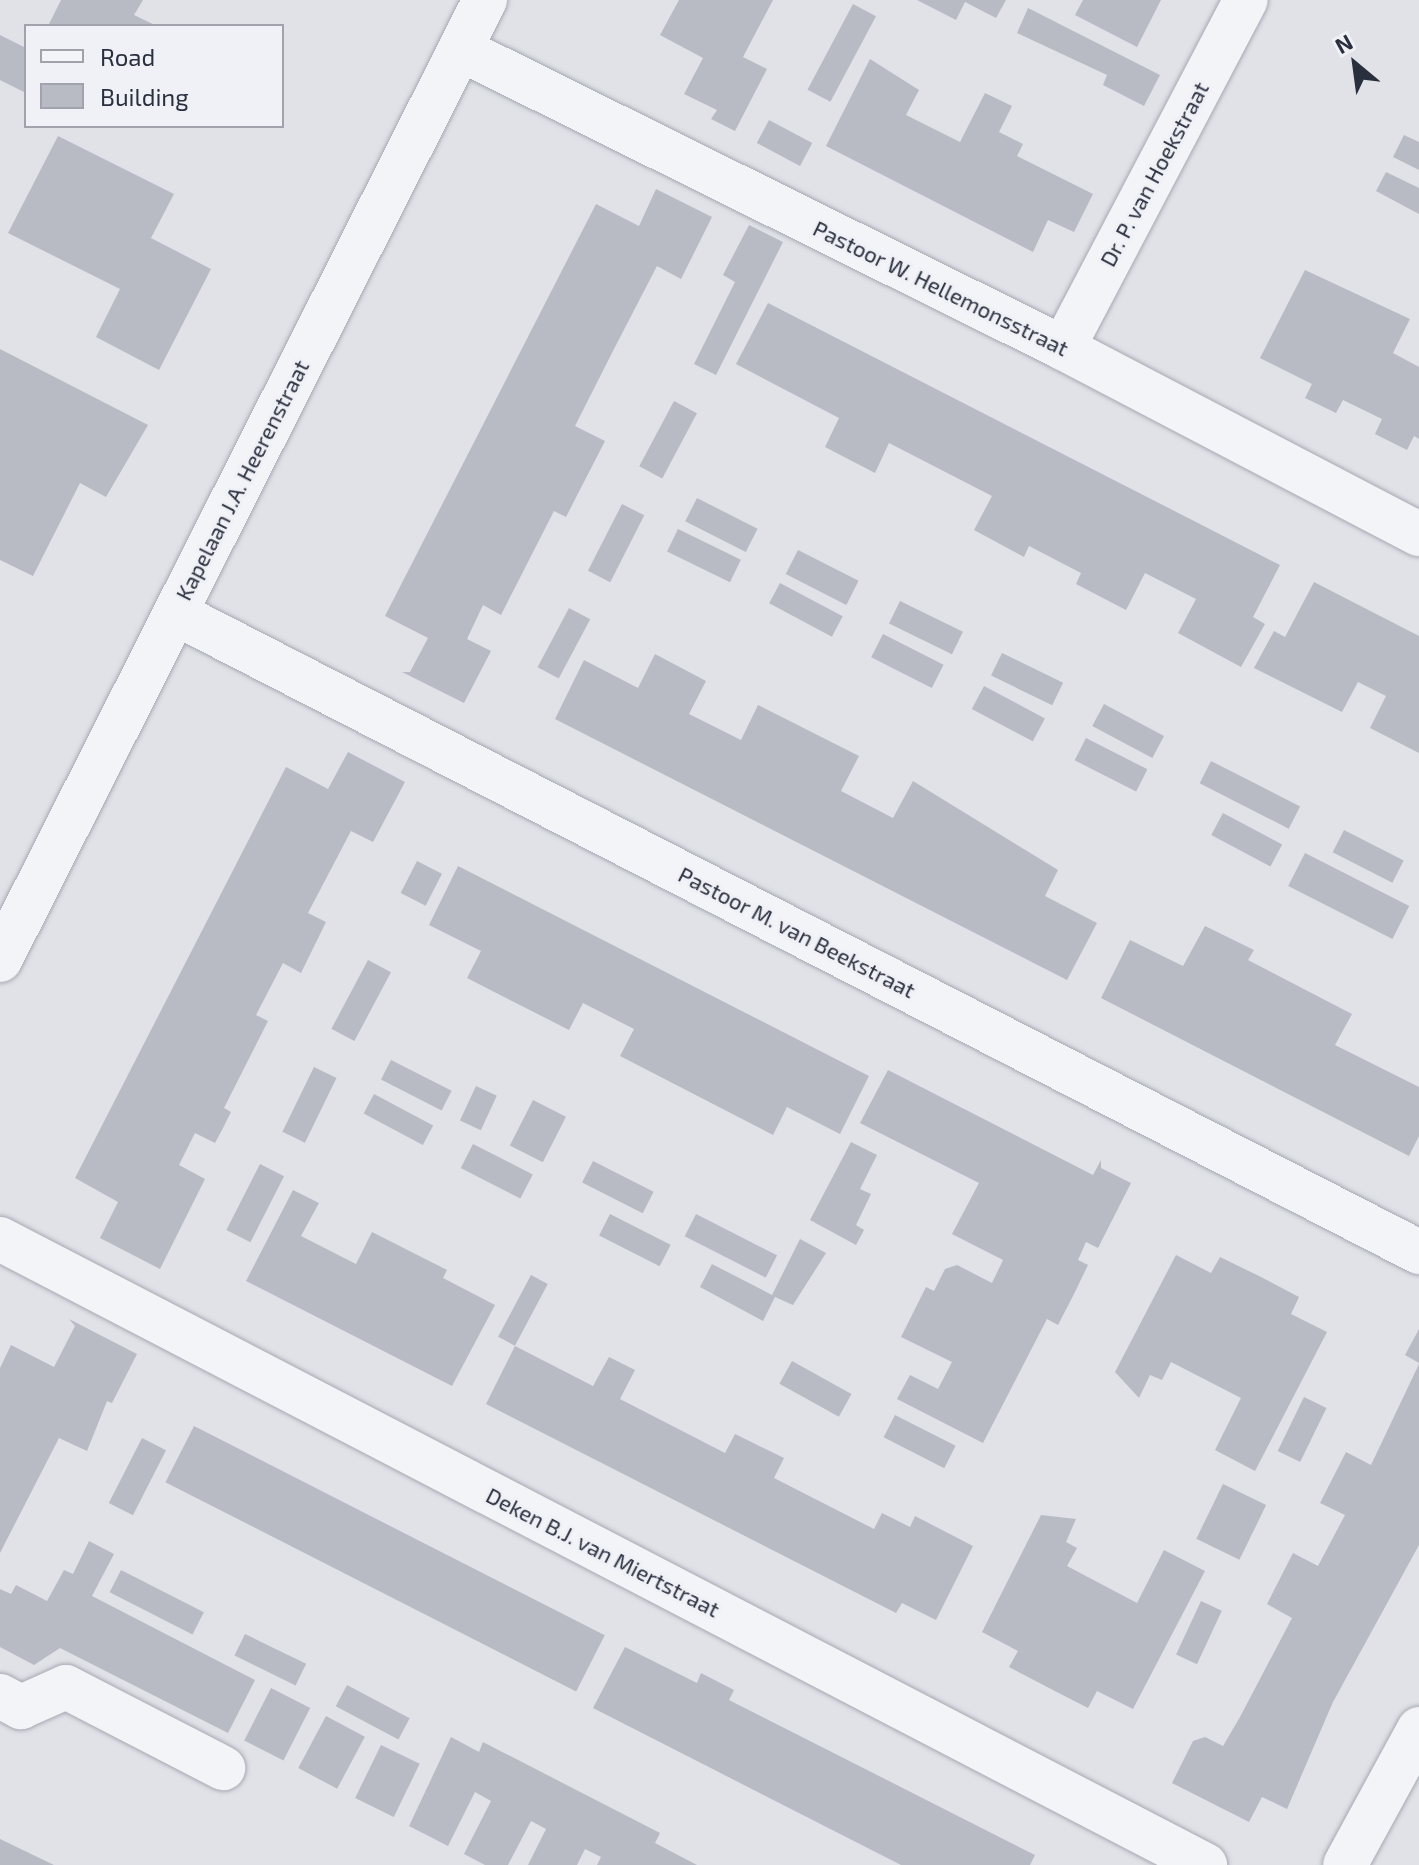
<!DOCTYPE html>
<html>
<head>
<meta charset="utf-8">
<style>
  body { margin:0 }
  #map { position:relative; width:1419px; height:1865px; overflow:hidden; background:#e0e2e8; font-family:"Exo 2",sans-serif }
  div>[style] { position:absolute }
  .building>* { inset:0; background:#b8bbc4; transform-origin:0 0 }
  .roads { filter:drop-shadow(0 0 2px #a6a9b2) drop-shadow(0 0 2px #a6a9b2) }
  .minor>* { height:44px; margin:-22px; padding:0 22px; transform-origin:22px; border-radius:22px; background:#f3f4f7 }
  span { translate:-50% -50%; white-space:nowrap; text-align:center; line-height:1.15; -webkit-text-stroke:6px #f0f1f6; paint-order:stroke }
  .street-label { font-size:22px; color:#2a2f3e }
  .legend { position:absolute; left:24px; top:24px; width:260px; height:104px; box-sizing:border-box; background:#f0f1f6; border:2px solid #a1a3ac; margin:0; padding:10px 14px; list-style:none; font-size:24px; color:#2a2f3e }
  .legend li { display:flex; align-items:center; gap:16px; height:40px }
  .legend b { width:40px; border:2px solid #a1a3ac }
  .north { position:absolute; left:1315px; top:24px; width:80px; height:80px; -webkit-text-stroke:6px #f0f1f6; paint-order:stroke; rotate:331deg; font-size:22px; font-weight:700; line-height:32px; text-align:center; color:#2a2f3e }
  .north::after { content:''; display:block; margin:auto; width:28px; height:36px; background:#2a2f3e; clip-path:polygon(50% 0,100% 100%,50% 72%,0 100%) }
</style>
</head>
<body>
<div id="map">
  <div class="building">
    <div style="clip-path:polygon(61px 0,143px 0,134px 15px,157px 26px,48px 26px)"></div>
    <div style="clip-path:polygon(679px 0,773px 0,743px 57px,767px 69px,735px 131px,711px 119px,717px 110px,684px 94px,703px 58px,660px 35px)"></div>
    <div style="clip-path:polygon(917px 0,1006px 0,996px 18px,965px 2px,956px 20px)"></div>
    <div style="clip-path:polygon(1083px 0,1161px 0,1137px 47px,1075px 15px)"></div>
    <div style="left:853px;top:4px;width:26px;height:97px;rotate:28deg"></div>
    <div style="clip-path:polygon(1028px 8px,1160px 75px,1144px 106px,1103px 85px,1107px 75px,1017px 33px)"></div>
    <div style="clip-path:polygon(0 35px,26px 48px,26px 93px,0 80px)"></div>
    <div style="clip-path:polygon(870px 59px,919px 90px,906px 115px,960px 142px,985px 93px,1012px 106px,999px 132px,1023px 144px,1017px 156px,1093px 194px,1074px 232px,1048px 220px,1033px 252px,826px 146px)"></div>
    <div style="left:769px;top:120px;width:49px;height:26px;rotate:28deg"></div>
    <div style="clip-path:polygon(1404px 135px,1419px 142px,1419px 170px,1393px 157px)"></div>
    <div style="clip-path:polygon(58px 136px,174px 194px,151px 238px,211px 269px,159px 370px,96px 337px,120px 289px,8px 233px)"></div>
    <div style="clip-path:polygon(1386px 172px,1419px 188px,1419px 214px,1376px 191px)"></div>
    <div style="clip-path:polygon(656px 189px,712px 217px,681px 279px,657px 266px,615px 347px,575px 426px,605px 441px,566px 517px,554px 511px,501px 615px,483px 605px,467px 639px,491px 651px,464px 703px,402px 672px,410px 672px,428px 638px,385px 616px,596px 204px,639px 226px)"></div>
    <div style="clip-path:polygon(749px 225px,783px 242px,716px 375px,694px 364px,735px 282px,723px 275px)"></div>
    <div style="clip-path:polygon(1305px 270px,1410px 319px,1393px 353px,1419px 367px,1419px 439px,1414px 436px,1407px 450px,1375px 434px,1382px 419px,1343px 400px,1336px 413px,1305px 398px,1312px 384px,1260px 358px)"></div>
    <div style="clip-path:polygon(768px 303px,1280px 565px,1253px 617px,1265px 624px,1241px 667px,1178px 633px,1196px 599px,1145px 573px,1126px 610px,1076px 584px,1081px 573px,1029px 546px,1024px 557px,974px 530px,992px 496px,889px 443px,875px 473px,825px 447px,839px 418px,736px 364px)"></div>
    <div style="clip-path:polygon(0 349px,148px 425px,106px 497px,80px 483px,33px 576px,0 560px)"></div>
    <div style="left:674px;top:401px;width:26px;height:74px;rotate:28deg"></div>
    <div style="left:697px;top:498px;width:68px;height:26px;rotate:27deg"></div>
    <div style="left:622px;top:504px;width:25px;height:75px;rotate:27deg"></div>
    <div style="left:678px;top:529px;width:70px;height:25px;rotate:26deg"></div>
    <div style="left:798px;top:550px;width:68px;height:27px;rotate:27deg"></div>
    <div style="clip-path:polygon(1314px 582px,1419px 636px,1419px 753px,1370px 728px,1386px 696px,1358px 682px,1342px 712px,1254px 668px,1274px 631px,1285px 637px)"></div>
    <div style="left:780px;top:583px;width:71px;height:23px;rotate:28deg"></div>
    <div style="left:900px;top:601px;width:70px;height:25px;rotate:26deg"></div>
    <div style="left:569px;top:608px;width:24px;height:67px;rotate:28deg"></div>
    <div style="left:883px;top:634px;width:68px;height:26px;rotate:27deg"></div>
    <div style="left:1002px;top:653px;width:68px;height:25px;rotate:26deg"></div>
    <div style="clip-path:polygon(655px 654px,706px 681px,689px 714px,741px 740px,758px 705px,859px 756px,841px 791px,893px 818px,913px 781px,1058px 870px,1045px 896px,1097px 923px,1067px 980px,555px 719px,584px 660px,638px 688px)"></div>
    <div style="left:984px;top:686px;width:69px;height:26px;rotate:28deg"></div>
    <div style="left:1104px;top:704px;width:68px;height:25px;rotate:28deg"></div>
    <div style="left:1086px;top:738px;width:69px;height:25px;rotate:27deg"></div>
    <div style="clip-path:polygon(348px 752px,405px 782px,373px 842px,351px 831px,308px 913px,326px 922px,301px 973px,283px 963px,256px 1015px,268px 1021px,224px 1108px,231px 1112px,223px 1128px,215px 1143px,195px 1133px,179px 1165px,205px 1179px,160px 1269px,100px 1238px,118px 1202px,75px 1178px,286px 767px,328px 789px)"></div>
    <div style="left:1211px;top:761px;width:100px;height:25px;rotate:27deg"></div>
    <div style="left:1223px;top:813px;width:67px;height:25px;rotate:28deg"></div>
    <div style="left:1344px;top:830px;width:67px;height:25px;rotate:27deg"></div>
    <div style="left:1305px;top:853px;width:117px;height:37px;rotate:27deg"></div>
    <div style="left:417px;top:861px;width:28px;height:36px;rotate:27deg"></div>
    <div style="clip-path:polygon(458px 866px,869px 1076px,840px 1134px,787px 1107px,773px 1135px,620px 1056px,634px 1029px,583px 1003px,569px 1030px,467px 978px,481px 951px,429px 925px)"></div>
    <div style="clip-path:polygon(1205px 926px,1254px 950px,1248px 960px,1352px 1014px,1335px 1045px,1419px 1087px,1419px 1136px,1409px 1156px,1101px 998px,1130px 940px,1183px 966px)"></div>
    <div style="left:368px;top:960px;width:26px;height:78px;rotate:28deg"></div>
    <div style="left:391px;top:1060px;width:68px;height:22px;rotate:27deg"></div>
    <div style="left:314px;top:1067px;width:25px;height:72px;rotate:26deg"></div>
    <div style="clip-path:polygon(888px 1070px,1093px 1175px,1101px 1160px,1101px 1168px,1131px 1183px,1098px 1248px,1086px 1242px,1078px 1260px,1088px 1265px,1073px 1296px,1058px 1325px,1047px 1319px,983px 1443px,897px 1399px,910px 1375px,938px 1389px,952px 1362px,901px 1337px,926px 1287px,934px 1291px,945px 1269px,957px 1265px,992px 1283px,1003px 1260px,952px 1234px,979px 1183px,860px 1123px)"></div>
    <div style="left:476px;top:1086px;width:23px;height:38px;rotate:25deg"></div>
    <div style="left:374px;top:1094px;width:67px;height:22px;rotate:28deg"></div>
    <div style="left:533px;top:1100px;width:37px;height:51px;rotate:27deg"></div>
    <div style="clip-path:polygon(851px 1142px,877px 1155px,860px 1189px,871px 1194px,856px 1225px,864px 1230px,856px 1245px,810px 1220px)"></div>
    <div style="left:473px;top:1144px;width:67px;height:27px;rotate:27deg"></div>
    <div style="left:593px;top:1161px;width:68px;height:24px;rotate:27deg"></div>
    <div style="left:260px;top:1164px;width:27px;height:74px;rotate:27deg"></div>
    <div style="clip-path:polygon(293px 1190px,319px 1203px,301px 1236px,356px 1264px,372px 1232px,447px 1270px,443px 1278px,495px 1305px,452px 1386px,246px 1281px)"></div>
    <div style="left:610px;top:1214px;width:68px;height:24px;rotate:27deg"></div>
    <div style="left:696px;top:1214px;width:91px;height:25px;rotate:27deg"></div>
    <div style="clip-path:polygon(800px 1239px,826px 1253px,793px 1305px,775px 1297px,763px 1321px,700px 1287px,712px 1264px,772px 1295px)"></div>
    <div style="clip-path:polygon(1176px 1255px,1211px 1273px,1220px 1257px,1259px 1276px,1299px 1297px,1291px 1314px,1327px 1332px,1255px 1471px,1215px 1450px,1241px 1398px,1171px 1362px,1162px 1380px,1150px 1375px,1139px 1398px,1115px 1372px)"></div>
    <div style="left:531px;top:1275px;width:19px;height:70px;rotate:28deg"></div>
    <div style="clip-path:polygon(69px 1319px,137px 1354px,112px 1403px,107px 1401px,87px 1451px,59px 1438px,0 1553px,0 1368px,11px 1345px,54px 1367px,75px 1326px)"></div>
    <div style="clip-path:polygon(1419px 1329px,1419px 1363px,1405px 1355px)"></div>
    <div style="clip-path:polygon(515px 1346px,593px 1386px,609px 1357px,635px 1370px,620px 1399px,725px 1453px,735px 1434px,784px 1458px,774px 1478px,874px 1529px,882px 1513px,910px 1527px,915px 1516px,973px 1546px,936px 1620px,902px 1603px,896px 1613px,486px 1404px)"></div>
    <div style="left:792px;top:1361px;width:68px;height:26px;rotate:29deg"></div>
    <div style="clip-path:polygon(1419px 1364px,1419px 1545px,1333px 1702px,1287px 1809px,1262px 1797px,1249px 1822px,1172px 1783px,1193px 1741px,1205px 1737px,1223px 1746px,1240px 1717px,1292px 1618px,1267px 1604px,1293px 1553px,1318px 1566px,1345px 1515px,1320px 1503px,1346px 1452px,1371px 1465px)"></div>
    <div style="left:1304px;top:1397px;width:25px;height:60px;rotate:26deg"></div>
    <div style="left:895px;top:1415px;width:68px;height:25px;rotate:27deg"></div>
    <div style="left:194px;top:1426px;width:461px;height:63px;rotate:27deg"></div>
    <div style="left:142px;top:1438px;width:27px;height:73px;rotate:27deg"></div>
    <div style="left:1223px;top:1484px;width:48px;height:61px;rotate:26deg"></div>
    <div style="clip-path:polygon(1041px 1515px,1076px 1519px,1066px 1542px,1077px 1548px,1067px 1566px,1137px 1603px,1164px 1550px,1205px 1571px,1133px 1709px,1097px 1691px,1088px 1708px,1049px 1688px,1009px 1667px,1018px 1651px,982px 1632px)"></div>
    <div style="clip-path:polygon(89px 1541px,114px 1554px,92px 1596px,255px 1680px,228px 1733px,60px 1648px,34px 1665px,0 1647px,0 1589px,11px 1594px,16px 1585px,47px 1601px,64px 1570px,73px 1574px)"></div>
    <div style="left:121px;top:1570px;width:93px;height:25px;rotate:27deg"></div>
    <div style="left:1201px;top:1601px;width:23px;height:59px;rotate:25deg"></div>
    <div style="left:245px;top:1634px;width:68px;height:24px;rotate:26deg"></div>
    <div style="clip-path:polygon(625px 1647px,697px 1683px,701px 1673px,734px 1690px,729px 1700px,1035px 1855px,1030px 1865px,901px 1865px,593px 1708px)"></div>
    <div style="left:347px;top:1685px;width:71px;height:24px;rotate:28deg"></div>
    <div style="left:271px;top:1688px;width:44px;height:59px;rotate:27deg"></div>
    <div style="left:326px;top:1716px;width:44px;height:59px;rotate:28deg"></div>
    <div style="clip-path:polygon(451px 1737px,479px 1752px,483px 1742px,660px 1833px,655px 1843px,697px 1865px,597px 1865px,601px 1857px,585px 1849px,577px 1865px,528px 1865px,546px 1829px,531px 1821px,508px 1865px,485px 1865px,464px 1854px,491px 1801px,475px 1792px,448px 1846px,409px 1826px)"></div>
    <div style="left:381px;top:1745px;width:43px;height:59px;rotate:26deg"></div>
    <div style="clip-path:polygon(0 1839px,54px 1865px,0 1865px)"></div>
  </div>
  <div class="roads">
    <div class="minor">
      <div style="left:460px;top:49px;width:673px;rotate:26.37deg"></div>
      <div style="left:1063px;top:348px;width:402px;rotate:27.6deg"></div>
      <div style="left:1063px;top:348px;width:393px;rotate:-62.3deg"></div>
      <div style="left:175px;top:613px;width:1399px;rotate:27.19deg"></div>
      <div style="left:0;top:960px;width:1076px;rotate:-63.2deg"></div>
      <div style="left:0;top:1239px;width:1358px;rotate:27.45deg"></div>
      <div style="left:0;top:1696px;width:24px;rotate:28deg"></div>
      <div style="left:21px;top:1707px;width:49px;rotate:-24deg"></div>
      <div style="left:66px;top:1687px;width:177px;rotate:27.3deg"></div>
      <div style="left:1345px;top:1865px;width:155px;rotate:-61.4deg"></div>
    </div>
  </div>
  <div class="street-label">
    <span style="left:1154px;top:174px;rotate:-62deg">Dr. P. van Hoekstraat</span>
    <span style="left:941px;top:288px;rotate:26deg">Pastoor W. Hellemonsstraat</span>
    <span style="left:242px;top:480px;rotate:-63deg">Kapelaan J.A. Heerenstraat</span>
    <span style="left:797px;top:932px;rotate:27deg">Pastoor M. van Beekstraat</span>
    <span style="left:603px;top:1552px;rotate:27deg">Deken B.J. van Miertstraat</span>
  </div>
  <ul class="legend">
  <li><b style="height:10px;background:#f3f4f7"></b>Road</li>
  <li><b style="height:22px;background:#b8bbc4"></b>Building</li>
  </ul>
  <div class="north">N</div>
</div>
</body>
</html>
